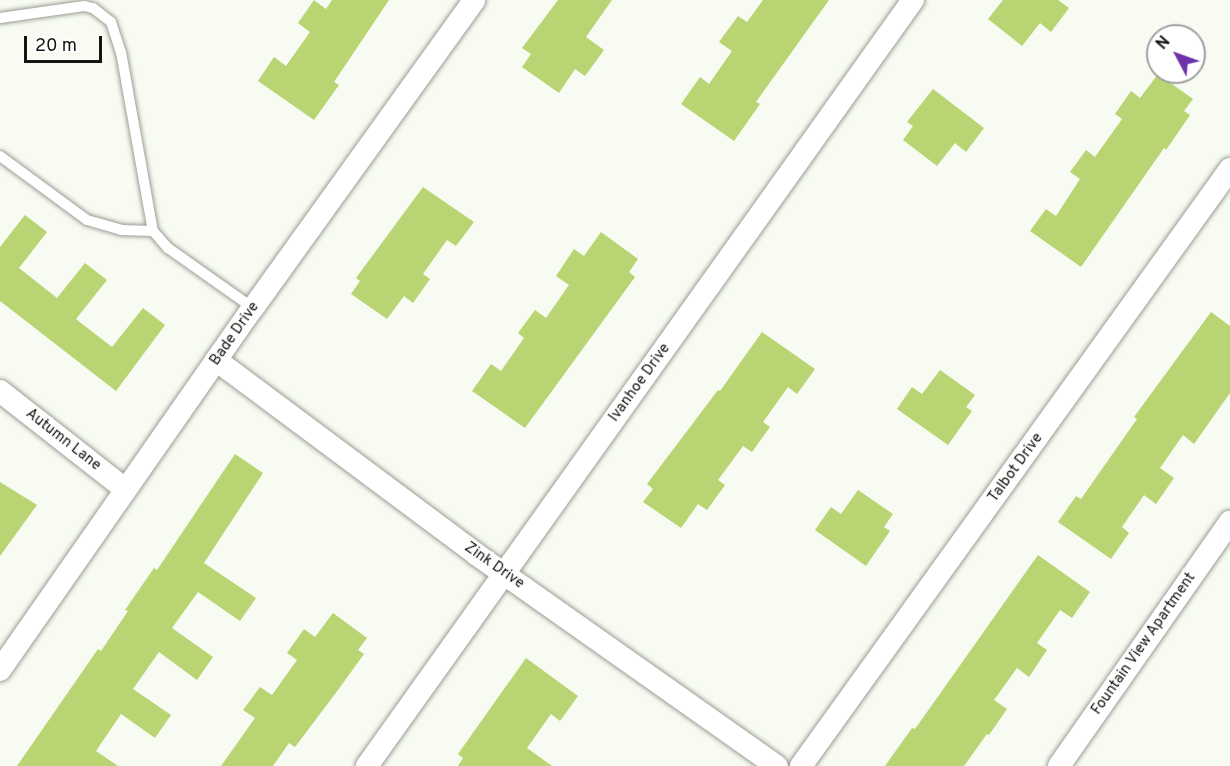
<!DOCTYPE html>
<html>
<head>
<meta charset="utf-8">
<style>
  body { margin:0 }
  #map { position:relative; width:1230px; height:766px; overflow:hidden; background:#f7fbf1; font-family:Overpass,sans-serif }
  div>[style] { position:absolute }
  .building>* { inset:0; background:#b8d473 }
  .roads { filter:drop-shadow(0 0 2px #9b9e95) drop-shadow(0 0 2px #9b9e95) }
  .lane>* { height:10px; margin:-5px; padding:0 5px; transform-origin:5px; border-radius:5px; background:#fff }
  .street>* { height:22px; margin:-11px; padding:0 11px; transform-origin:11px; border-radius:11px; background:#fff }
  span { translate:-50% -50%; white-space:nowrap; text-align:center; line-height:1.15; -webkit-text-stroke:4.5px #fff; paint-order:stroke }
  .street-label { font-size:15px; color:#141512 }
  .north { position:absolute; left:1146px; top:24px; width:60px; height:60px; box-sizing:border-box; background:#fff; border:2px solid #a1a1a0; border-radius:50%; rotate:311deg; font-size:16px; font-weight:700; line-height:24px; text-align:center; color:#141512 }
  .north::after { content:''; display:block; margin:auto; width:21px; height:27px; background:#6d33a9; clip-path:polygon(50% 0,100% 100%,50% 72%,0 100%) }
  .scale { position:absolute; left:24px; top:36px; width:78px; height:27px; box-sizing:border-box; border:3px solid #141512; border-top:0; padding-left:8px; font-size:18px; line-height:21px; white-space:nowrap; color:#141512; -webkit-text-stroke:4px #fff; paint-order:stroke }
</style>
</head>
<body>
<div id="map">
  <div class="building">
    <div style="clip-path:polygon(314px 0,326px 9px,332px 0,389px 0,334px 82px,339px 85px,314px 120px,258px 81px,274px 57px,286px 66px,310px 32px,298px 23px)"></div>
    <div style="clip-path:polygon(558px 0,612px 0,586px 37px,604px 50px,585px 76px,575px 69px,559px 93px,522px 67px,531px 54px,522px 48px)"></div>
    <div style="clip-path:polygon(763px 0,829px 0,756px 102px,760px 104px,734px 141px,681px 104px,700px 77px,709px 84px,732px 51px,719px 42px,738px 16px,747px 22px)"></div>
    <div style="clip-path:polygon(1003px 0,1058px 0,1069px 8px,1051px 32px,1040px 23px,1022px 46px,988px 19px)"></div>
    <div style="clip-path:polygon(1158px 74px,1193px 99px,1184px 111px,1190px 115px,1166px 150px,1164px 148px,1081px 267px,1030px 231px,1046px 209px,1056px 216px,1080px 179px,1070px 172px,1086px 150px,1095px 157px,1122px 119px,1115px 114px,1131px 91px,1140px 98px)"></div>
    <div style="clip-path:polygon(933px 89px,984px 128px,966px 152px,955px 143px,937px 166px,903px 140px,913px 126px,907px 122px)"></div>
    <div style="clip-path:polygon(423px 187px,474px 222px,456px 246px,447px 240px,423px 274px,430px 279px,413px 303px,404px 296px,387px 319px,351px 294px,360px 281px,356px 278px)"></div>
    <div style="clip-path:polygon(25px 215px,47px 232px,19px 268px,57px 298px,85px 263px,107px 280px,76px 319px,112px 347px,143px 308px,165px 325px,116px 391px,0 301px,0 247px)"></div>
    <div style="clip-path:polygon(601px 232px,638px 259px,629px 272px,635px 277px,525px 428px,472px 391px,491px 364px,501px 371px,524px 338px,518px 333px,535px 310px,546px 318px,569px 285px,556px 276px,574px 249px,584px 256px)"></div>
    <div style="clip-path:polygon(1211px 312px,1230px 326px,1230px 393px,1194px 444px,1183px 435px,1160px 468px,1174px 478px,1156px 504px,1144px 495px,1122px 527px,1129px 533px,1111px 559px,1058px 522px,1076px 496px,1081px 499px,1137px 419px,1134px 417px)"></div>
    <div style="clip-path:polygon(762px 332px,815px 369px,797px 394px,788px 387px,763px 422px,770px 427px,752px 452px,743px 446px,718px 480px,725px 485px,707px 510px,698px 504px,681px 528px,643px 502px,653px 489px,647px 484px,718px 390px,720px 391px)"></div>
    <div style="clip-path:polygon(940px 370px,975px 395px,966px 407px,972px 411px,948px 445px,897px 409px,912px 387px,922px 394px)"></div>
    <div style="clip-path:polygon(235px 454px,263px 473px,204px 563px,256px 598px,240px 621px,198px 592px,172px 628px,213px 657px,197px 680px,159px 652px,133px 689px,171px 715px,155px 738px,121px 714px,96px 751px,118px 766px,17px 766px,98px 649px,101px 651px,128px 611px,125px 610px,154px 568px,157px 570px)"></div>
    <div style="clip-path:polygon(0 482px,37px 505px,0 556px)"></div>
    <div style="clip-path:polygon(858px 490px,893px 514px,884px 527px,890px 531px,866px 566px,815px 530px,831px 507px,841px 514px)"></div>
    <div style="clip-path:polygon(1038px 555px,1090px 592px,1072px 618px,1060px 610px,1037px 643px,1047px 650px,1029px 677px,1017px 668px,994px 700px,1007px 709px,989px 735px,987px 734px,964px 766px,885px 766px,912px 728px,915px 729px)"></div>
    <div style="clip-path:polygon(333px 613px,367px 638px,358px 650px,364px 654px,338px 690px,295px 747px,289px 743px,273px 766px,221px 766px,255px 718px,243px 710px,260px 687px,272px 695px,297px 660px,287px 653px,304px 629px,315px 637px)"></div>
    <div style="clip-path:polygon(526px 658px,578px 696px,560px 721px,551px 714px,527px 748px,552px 766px,458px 766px,463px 758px,458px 754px)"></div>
  </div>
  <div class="roads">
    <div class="lane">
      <div style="left:0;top:18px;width:85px;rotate:-8.1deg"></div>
      <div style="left:84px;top:6px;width:9px;rotate:13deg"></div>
      <div style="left:93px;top:8px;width:23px;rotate:38deg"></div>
      <div style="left:111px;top:22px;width:32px;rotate:72deg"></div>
      <div style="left:121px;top:52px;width:182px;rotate:79.9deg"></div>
      <div style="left:153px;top:231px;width:23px;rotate:49deg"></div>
      <div style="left:168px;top:248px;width:104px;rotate:35.2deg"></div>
      <div style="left:0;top:156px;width:108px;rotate:36.3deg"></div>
      <div style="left:87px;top:220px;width:35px;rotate:16deg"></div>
      <div style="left:121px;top:230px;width:32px;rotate:2deg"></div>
    </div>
    <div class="street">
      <div style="left:216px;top:360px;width:324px;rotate:36.7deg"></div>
      <div style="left:476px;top:554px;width:368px;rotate:35.2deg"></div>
      <div style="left:0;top:391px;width:159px;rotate:38.1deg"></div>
      <div style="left:0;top:670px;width:442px;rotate:-55.1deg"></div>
      <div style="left:253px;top:308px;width:379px;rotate:-54.3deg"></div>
      <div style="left:367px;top:766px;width:941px;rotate:-54.52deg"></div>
      <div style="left:801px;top:766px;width:735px;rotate:-54.3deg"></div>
      <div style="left:1059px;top:766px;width:298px;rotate:-55deg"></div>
    </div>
  </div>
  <div class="street-label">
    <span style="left:235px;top:334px;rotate:-55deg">Bade Drive</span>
    <span style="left:640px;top:383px;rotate:-54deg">Ivanhoe Drive</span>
    <span style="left:63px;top:440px;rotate:38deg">Autumn Lane</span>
    <span style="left:1016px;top:468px;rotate:-54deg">Talbot Drive</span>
    <span style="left:494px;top:566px;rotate:35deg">Zink Drive</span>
    <span style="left:1144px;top:644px;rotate:-55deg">Fountain View Apartment</span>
  </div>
  <div class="north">N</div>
  <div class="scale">20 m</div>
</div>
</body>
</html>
